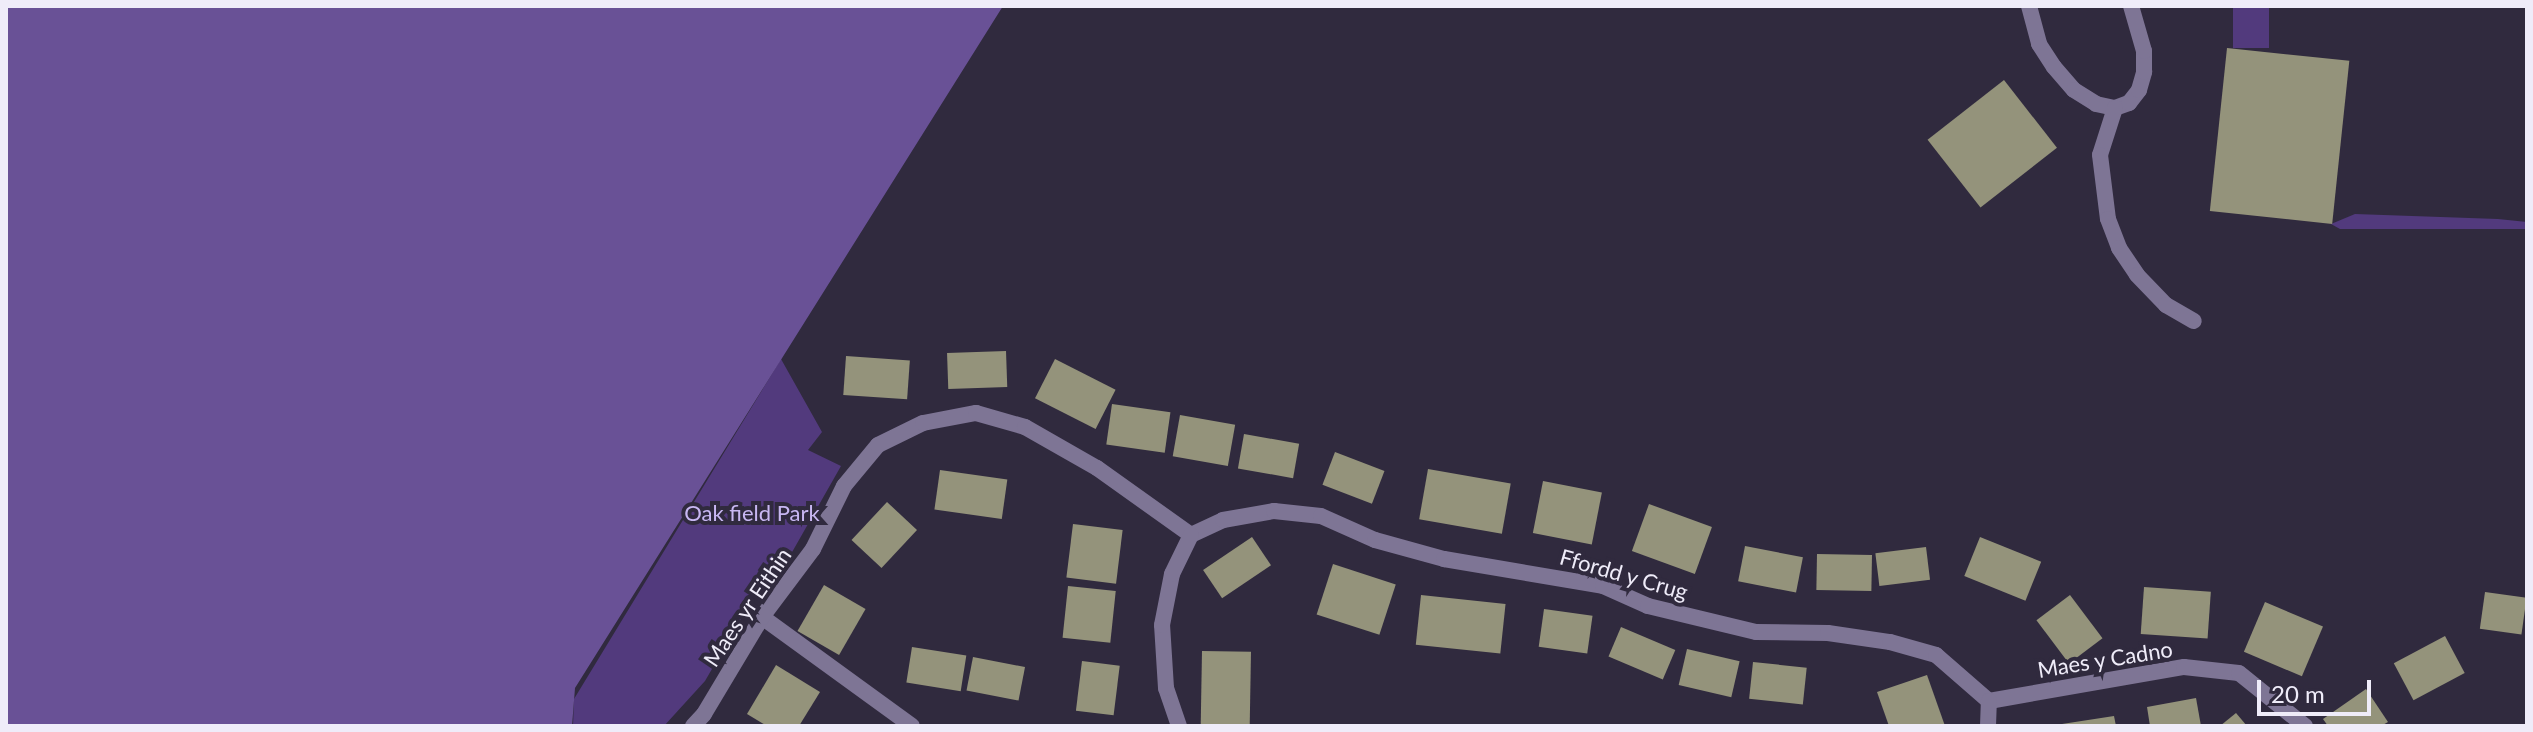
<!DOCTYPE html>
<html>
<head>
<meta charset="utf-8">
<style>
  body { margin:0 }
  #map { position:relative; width:2533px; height:732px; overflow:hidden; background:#302a3e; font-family:Lato,sans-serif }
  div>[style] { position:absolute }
  .green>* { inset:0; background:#523a7d; transform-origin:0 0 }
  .forest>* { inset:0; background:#695196 }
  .building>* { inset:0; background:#94937b; transform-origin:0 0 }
  .service>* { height:16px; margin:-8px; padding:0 8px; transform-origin:8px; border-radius:8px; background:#7e7595 }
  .minor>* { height:16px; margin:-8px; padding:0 8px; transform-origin:8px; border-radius:8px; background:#7e7595 }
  span { translate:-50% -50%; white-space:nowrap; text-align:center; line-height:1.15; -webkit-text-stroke:8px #302a3e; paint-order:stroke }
  .park-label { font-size:22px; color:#c8b7f2 }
  .street-label { font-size:22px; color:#efecf9 }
  .frame { position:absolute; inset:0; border:8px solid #efecf9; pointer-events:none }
  .scale { position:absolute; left:2257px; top:680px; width:114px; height:36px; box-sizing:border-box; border:4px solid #efecf9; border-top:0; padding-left:10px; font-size:24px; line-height:28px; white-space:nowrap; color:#efecf9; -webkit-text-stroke:6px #302a3e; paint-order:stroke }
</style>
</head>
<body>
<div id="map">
  <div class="green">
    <div style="left:2233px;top:6px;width:36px;height:42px"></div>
    <div style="clip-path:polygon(2355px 214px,2498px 219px,2527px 222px,2527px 229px,2340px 229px,2331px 224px)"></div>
    <div style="clip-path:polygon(781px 359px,822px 432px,808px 450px,841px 466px,791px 554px,756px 593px,705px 681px,664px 726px,573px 726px,574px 699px)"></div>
  </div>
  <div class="forest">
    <div style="clip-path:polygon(6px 6px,1003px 6px,575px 688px,572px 726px,6px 726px)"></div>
  </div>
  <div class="building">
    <div style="left:2227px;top:48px;width:123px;height:164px;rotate:6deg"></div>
    <div style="left:2004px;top:80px;width:86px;height:97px;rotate:52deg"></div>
    <div style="left:1006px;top:351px;width:36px;height:59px;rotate:88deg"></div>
    <div style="left:846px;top:356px;width:64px;height:39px;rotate:4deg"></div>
    <div style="left:1055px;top:359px;width:68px;height:44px;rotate:27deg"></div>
    <div style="left:1112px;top:404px;width:59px;height:41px;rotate:8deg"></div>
    <div style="left:1180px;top:415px;width:56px;height:42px;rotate:10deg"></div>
    <div style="left:1244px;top:434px;width:56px;height:35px;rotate:10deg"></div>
    <div style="left:1335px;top:452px;width:53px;height:35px;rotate:21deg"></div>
    <div style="left:1428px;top:469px;width:84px;height:51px;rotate:10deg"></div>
    <div style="left:940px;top:470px;width:68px;height:40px;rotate:8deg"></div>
    <div style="left:1543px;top:481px;width:60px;height:53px;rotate:11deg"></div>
    <div style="left:887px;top:502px;width:41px;height:52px;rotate:43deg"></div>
    <div style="left:1649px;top:504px;width:67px;height:50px;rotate:20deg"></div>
    <div style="left:1073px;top:524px;width:50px;height:54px;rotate:7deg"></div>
    <div style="left:1252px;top:537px;width:34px;height:59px;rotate:56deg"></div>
    <div style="left:1980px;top:537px;width:66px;height:42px;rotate:22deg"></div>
    <div style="left:1745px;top:546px;width:59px;height:36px;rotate:11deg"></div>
    <div style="left:1926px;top:547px;width:33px;height:51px;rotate:83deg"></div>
    <div style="left:1817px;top:554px;width:55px;height:36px;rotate:1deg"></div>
    <div style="left:1333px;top:564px;width:66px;height:53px;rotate:18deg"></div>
    <div style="left:824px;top:585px;width:48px;height:53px;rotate:30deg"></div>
    <div style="left:1068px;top:586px;width:48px;height:52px;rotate:6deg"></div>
    <div style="left:2144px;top:587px;width:67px;height:47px;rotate:4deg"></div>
    <div style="left:2485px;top:592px;width:42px;height:37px;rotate:8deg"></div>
    <div style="left:1421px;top:595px;width:85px;height:50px;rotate:6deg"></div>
    <div style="left:2070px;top:595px;width:54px;height:42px;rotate:53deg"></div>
    <div style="left:2265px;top:602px;width:63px;height:54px;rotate:23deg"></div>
    <div style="left:1544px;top:609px;width:49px;height:38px;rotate:8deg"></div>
    <div style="left:1621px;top:627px;width:59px;height:32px;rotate:23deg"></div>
    <div style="left:2445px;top:636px;width:42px;height:58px;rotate:62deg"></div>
    <div style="left:912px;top:647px;width:55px;height:36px;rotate:9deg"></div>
    <div style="left:1687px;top:649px;width:54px;height:37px;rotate:13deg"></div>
    <div style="left:1202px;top:651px;width:49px;height:75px;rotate:1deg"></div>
    <div style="left:973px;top:657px;width:53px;height:34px;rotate:11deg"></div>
    <div style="left:1082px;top:661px;width:38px;height:50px;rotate:7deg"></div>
    <div style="left:1753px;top:662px;width:54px;height:37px;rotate:6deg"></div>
    <div style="clip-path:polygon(776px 665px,820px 692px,799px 726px,767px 726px,747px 714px)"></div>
    <div style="clip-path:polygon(1927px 675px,1945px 726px,1889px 726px,1877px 692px)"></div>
    <div style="clip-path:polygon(2366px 689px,2388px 722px,2381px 726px,2328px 726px,2323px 719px)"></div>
    <div style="clip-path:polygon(2196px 698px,2201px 726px,2150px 726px,2147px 707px)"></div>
    <div style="clip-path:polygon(2236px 713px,2247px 726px,2220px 726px)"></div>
    <div style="clip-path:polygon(2114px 716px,2116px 726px,2063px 726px,2062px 724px)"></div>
  </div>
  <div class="service">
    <div style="left:2029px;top:6px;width:39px;rotate:75deg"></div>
    <div style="left:2039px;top:44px;width:27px;rotate:57deg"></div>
    <div style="left:2054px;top:67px;width:30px;rotate:49deg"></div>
    <div style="left:2074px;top:90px;width:26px;rotate:32deg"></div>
    <div style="left:2096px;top:104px;width:19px;rotate:12deg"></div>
    <div style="left:2115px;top:108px;width:15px;rotate:-20deg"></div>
    <div style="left:2129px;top:103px;width:16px;rotate:-52deg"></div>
    <div style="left:2139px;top:90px;width:19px;rotate:-74deg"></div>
    <div style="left:2144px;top:72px;width:21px;rotate:-90deg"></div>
    <div style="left:2144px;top:51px;width:47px;rotate:-106.1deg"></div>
    <div style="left:2115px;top:108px;width:49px;rotate:107.7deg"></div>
    <div style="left:2100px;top:155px;width:64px;rotate:82.9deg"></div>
    <div style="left:2108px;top:219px;width:31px;rotate:69deg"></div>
    <div style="left:2119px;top:248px;width:32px;rotate:56deg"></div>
    <div style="left:2137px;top:275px;width:42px;rotate:46deg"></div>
    <div style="left:2166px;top:305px;width:32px;rotate:30deg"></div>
    <div style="left:762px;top:617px;width:185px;rotate:36deg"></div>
  </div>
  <div class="minor">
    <div style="left:1191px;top:535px;width:35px;rotate:-25deg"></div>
    <div style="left:1223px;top:520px;width:52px;rotate:-10deg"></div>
    <div style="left:1274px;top:511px;width:47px;rotate:6.1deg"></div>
    <div style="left:1321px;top:516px;width:59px;rotate:24deg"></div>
    <div style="left:1375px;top:540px;width:72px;rotate:15.4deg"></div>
    <div style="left:1444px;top:559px;width:161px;rotate:9.6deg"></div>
    <div style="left:1603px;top:586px;width:49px;rotate:24deg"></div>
    <div style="left:1648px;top:606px;width:111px;rotate:13.5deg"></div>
    <div style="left:1756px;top:632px;width:72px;rotate:0.8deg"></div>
    <div style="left:1828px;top:633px;width:63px;rotate:8.3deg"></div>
    <div style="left:1890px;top:642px;width:48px;rotate:15.8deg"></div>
    <div style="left:1936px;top:655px;width:70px;rotate:41deg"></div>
    <div style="left:1989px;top:701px;width:198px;rotate:-9.9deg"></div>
    <div style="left:2184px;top:667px;width:55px;rotate:6.2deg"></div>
    <div style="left:2239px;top:673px;width:85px;rotate:38.8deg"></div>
    <div style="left:693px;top:726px;width:16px;rotate:-47deg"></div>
    <div style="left:704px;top:714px;width:113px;rotate:-59.1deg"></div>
    <div style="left:762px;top:617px;width:85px;rotate:-53.1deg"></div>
    <div style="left:813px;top:549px;width:70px;rotate:-63.8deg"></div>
    <div style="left:844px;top:486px;width:53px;rotate:-50.3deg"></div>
    <div style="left:878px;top:445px;width:50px;rotate:-26.1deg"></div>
    <div style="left:923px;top:423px;width:54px;rotate:-10.7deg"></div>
    <div style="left:976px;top:413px;width:51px;rotate:15.9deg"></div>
    <div style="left:1025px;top:427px;width:83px;rotate:29.7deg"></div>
    <div style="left:1097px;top:468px;width:115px;rotate:35.5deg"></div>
    <div style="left:1179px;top:726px;width:40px;rotate:-108.9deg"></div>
    <div style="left:1166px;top:688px;width:63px;rotate:-93.6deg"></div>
    <div style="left:1162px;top:625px;width:52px;rotate:-78.9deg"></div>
    <div style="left:1172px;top:574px;width:43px;rotate:-64deg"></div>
    <div style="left:1988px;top:726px;width:25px;rotate:-88deg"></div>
  </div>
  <div class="park-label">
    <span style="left:752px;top:513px">Oak field Park</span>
  </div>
  <div class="street-label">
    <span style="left:1624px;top:574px;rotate:16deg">Ffordd y Crug</span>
    <span style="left:747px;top:607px;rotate:-56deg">Maes yr Eithin</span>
    <span style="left:2105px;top:659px;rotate:-9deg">Maes y Cadno</span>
  </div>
  <div class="frame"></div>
  <div class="scale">20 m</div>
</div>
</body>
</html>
